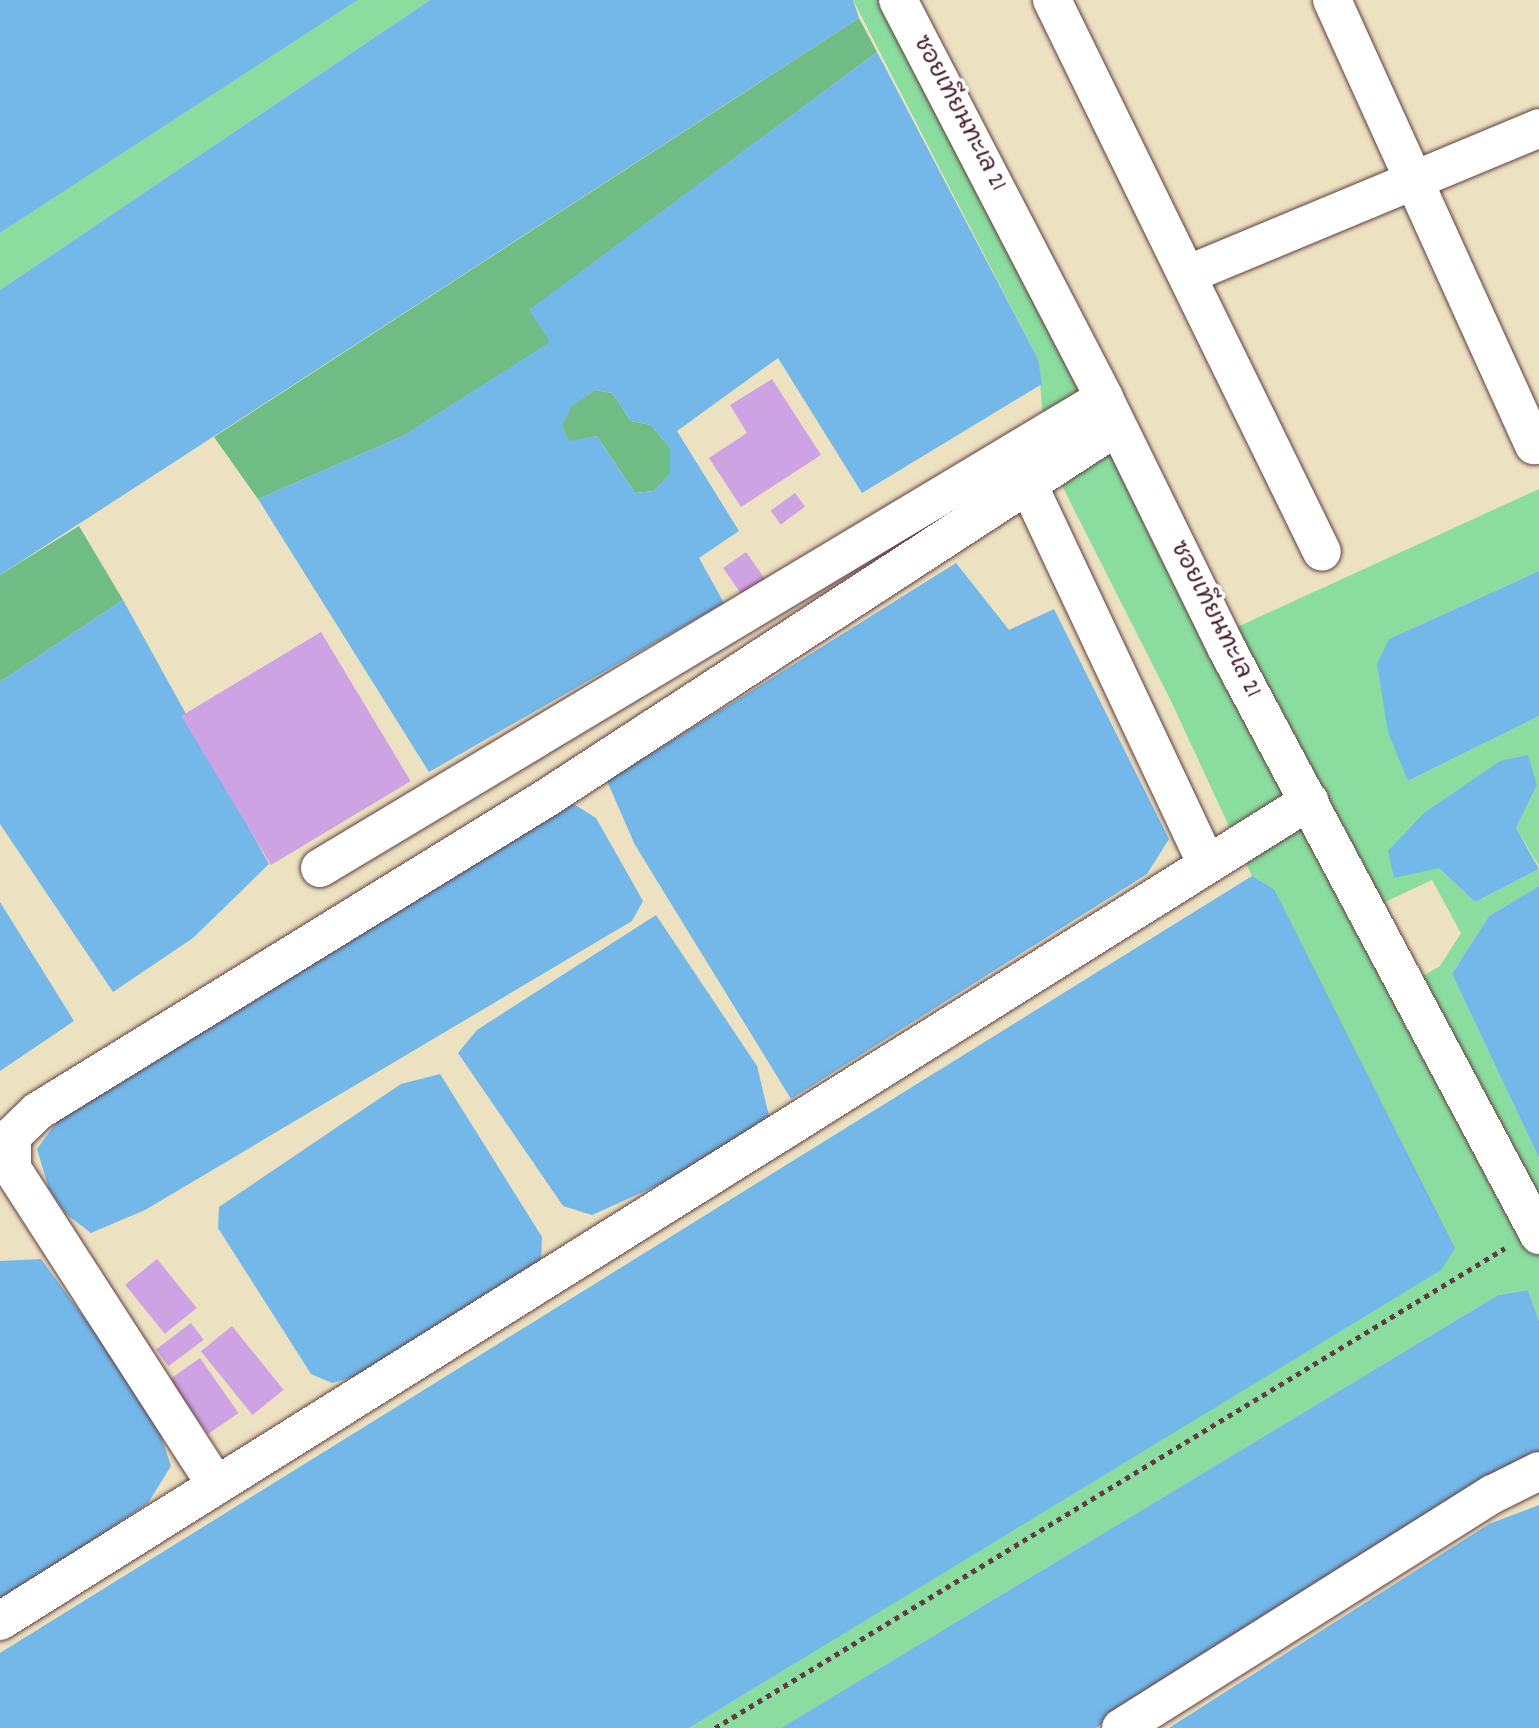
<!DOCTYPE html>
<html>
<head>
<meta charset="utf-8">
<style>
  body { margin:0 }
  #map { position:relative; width:1539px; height:1728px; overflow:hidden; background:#ece1c0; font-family:Dekko,"Playpen Sans Thai",sans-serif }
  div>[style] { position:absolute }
  .green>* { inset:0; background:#8add9e }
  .forest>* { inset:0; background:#6fbc85 }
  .water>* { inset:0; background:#73b8e9 }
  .building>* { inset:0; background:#cda3e4; transform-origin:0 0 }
  .path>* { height:4.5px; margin-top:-2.25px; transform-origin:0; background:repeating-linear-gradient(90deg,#623c41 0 5px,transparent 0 10px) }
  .roads { filter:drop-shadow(0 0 2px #623c41) drop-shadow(0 0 2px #623c41) }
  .minor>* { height:38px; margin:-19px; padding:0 19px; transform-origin:19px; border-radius:19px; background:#fff }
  span { translate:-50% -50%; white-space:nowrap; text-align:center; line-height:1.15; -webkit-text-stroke:7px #fff; paint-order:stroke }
  .street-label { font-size:24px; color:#4a1f2b }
</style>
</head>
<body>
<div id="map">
  <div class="green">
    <div style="clip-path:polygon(358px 0,430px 0,0 290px,0 233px)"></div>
    <div style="clip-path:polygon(evenodd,853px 0,914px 0,1235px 628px,1539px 489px,1539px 571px,1389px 639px,1408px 781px,1539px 716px,1539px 866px,1516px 828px,1537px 785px,1439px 868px,1475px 902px,1539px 869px,1539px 886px,1489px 916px,1452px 974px,1539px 1158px,1539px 1321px,1528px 1290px,1498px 1295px,781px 1728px,689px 1728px,1440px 1270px,1274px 889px,1252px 876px,1171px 701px,1046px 454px,1038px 359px,853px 0,1432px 880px,1461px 933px,1440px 966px,1418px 979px,1385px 902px,1432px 880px)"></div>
  </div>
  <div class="forest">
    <div style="clip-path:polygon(859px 18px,877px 52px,530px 310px,551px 342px,403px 436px,258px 499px,214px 437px)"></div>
    <div style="clip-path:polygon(595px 390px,612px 393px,631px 421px,651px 425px,670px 448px,670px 474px,654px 491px,635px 493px,597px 436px,569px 442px,562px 426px,571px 406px)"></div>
    <div style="clip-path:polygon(79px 526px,123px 600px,0 682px,0 575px)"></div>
  </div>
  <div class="water">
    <div style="clip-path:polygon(0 0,358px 0,0 233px)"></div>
    <div style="clip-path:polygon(430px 0,853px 0,859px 18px,0 575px,0 290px)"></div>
    <div style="clip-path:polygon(evenodd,877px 52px,1038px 359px,1042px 384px,862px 493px,778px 358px,677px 431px,739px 531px,699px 558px,724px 603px,429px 772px,258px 499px,403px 436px,550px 342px,529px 310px,877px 52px,595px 390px,612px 393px,631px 421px,651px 425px,670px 448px,670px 474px,654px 491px,635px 493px,597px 436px,569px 441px,562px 426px,571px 407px,595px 390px)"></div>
    <div style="clip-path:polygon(956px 563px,1009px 630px,1054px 609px,1169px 839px,1147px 874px,791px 1099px,635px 845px,607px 781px)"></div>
    <div style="clip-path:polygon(1539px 571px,1539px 716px,1408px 781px,1388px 732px,1377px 664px,1389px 639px)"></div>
    <div style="clip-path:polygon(123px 600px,269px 864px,193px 938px,113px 992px,0 824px,0 682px)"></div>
    <div style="clip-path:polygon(1528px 755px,1537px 785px,1516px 828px,1539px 869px,1475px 902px,1439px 868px,1394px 878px,1388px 851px,1424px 813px,1500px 761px)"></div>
    <div style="clip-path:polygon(572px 803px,596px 818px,643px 901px,632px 921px,145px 1210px,91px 1233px,66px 1214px,49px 1189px,37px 1149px,59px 1119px)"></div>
    <div style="clip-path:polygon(1252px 876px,1274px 889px,1455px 1248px,1441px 1270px,689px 1728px,0 1728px,0 1653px)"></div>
    <div style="clip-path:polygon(1539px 886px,1539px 1158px,1452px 974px,1489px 916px)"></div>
    <div style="clip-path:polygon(0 902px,74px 1021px,0 1071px)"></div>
    <div style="clip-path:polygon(656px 915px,757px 1066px,770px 1120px,663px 1183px,592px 1215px,563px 1206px,458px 1053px,477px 1030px)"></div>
    <div style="clip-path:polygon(440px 1074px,542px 1237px,541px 1264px,375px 1371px,332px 1383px,311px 1374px,218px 1228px,219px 1207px,401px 1084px)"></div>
    <div style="clip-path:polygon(41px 1259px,153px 1411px,171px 1466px,148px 1503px,0 1603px,0 1261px)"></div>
    <div style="clip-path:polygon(1528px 1290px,1539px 1321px,1539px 1452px,1520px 1459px,1096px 1728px,781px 1728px,1498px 1295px)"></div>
    <div style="clip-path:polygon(1539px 1505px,1539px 1728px,1169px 1728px,1489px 1524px)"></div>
  </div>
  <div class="building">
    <div style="clip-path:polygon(772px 379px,821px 455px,741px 507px,709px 458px,747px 433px,730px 405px)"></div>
    <div style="left:795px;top:493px;width:17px;height:30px;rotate:54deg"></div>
    <div style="left:746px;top:552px;width:32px;height:28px;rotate:55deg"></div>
    <div style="left:321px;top:632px;width:174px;height:163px;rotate:59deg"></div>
    <div style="left:157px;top:1259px;width:63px;height:41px;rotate:51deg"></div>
    <div style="left:191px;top:1323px;width:21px;height:44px;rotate:53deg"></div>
    <div style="left:232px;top:1326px;width:82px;height:40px;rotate:51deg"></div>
    <div style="left:200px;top:1358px;width:67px;height:37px;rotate:55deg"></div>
  </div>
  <div class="path">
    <div style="left:715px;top:1728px;width:924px;rotate:-31.28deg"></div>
  </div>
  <div class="roads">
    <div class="minor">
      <div style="left:898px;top:0;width:448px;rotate:62.6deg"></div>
      <div style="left:1104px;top:398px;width:280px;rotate:63.9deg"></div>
      <div style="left:1227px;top:649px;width:664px;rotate:61.97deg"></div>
      <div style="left:1052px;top:0;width:614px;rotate:63.94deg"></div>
      <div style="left:1332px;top:0;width:489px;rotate:65.6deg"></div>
      <div style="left:1189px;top:274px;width:379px;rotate:-22.6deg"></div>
      <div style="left:1027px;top:482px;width:422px;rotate:64.8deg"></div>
      <div style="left:320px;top:868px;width:914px;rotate:-30.94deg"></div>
      <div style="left:216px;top:1485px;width:376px;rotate:-122.8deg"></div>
      <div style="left:12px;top:1169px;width:33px;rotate:-90deg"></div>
      <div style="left:12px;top:1136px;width:36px;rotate:-44deg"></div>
      <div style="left:38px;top:1111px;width:595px;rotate:-31.61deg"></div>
      <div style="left:545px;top:799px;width:681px;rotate:-33.08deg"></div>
      <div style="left:0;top:1621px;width:1545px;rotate:-32.06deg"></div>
      <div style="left:1121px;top:1728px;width:439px;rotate:-32.2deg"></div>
      <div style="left:1493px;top:1494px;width:51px;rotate:-26.6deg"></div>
    </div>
  </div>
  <div class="street-label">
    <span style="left:958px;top:114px;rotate:62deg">ซอยเทียนทะเล 21</span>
    <span style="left:1214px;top:620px;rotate:63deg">ซอยเทียนทะเล 21</span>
  </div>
</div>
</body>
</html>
